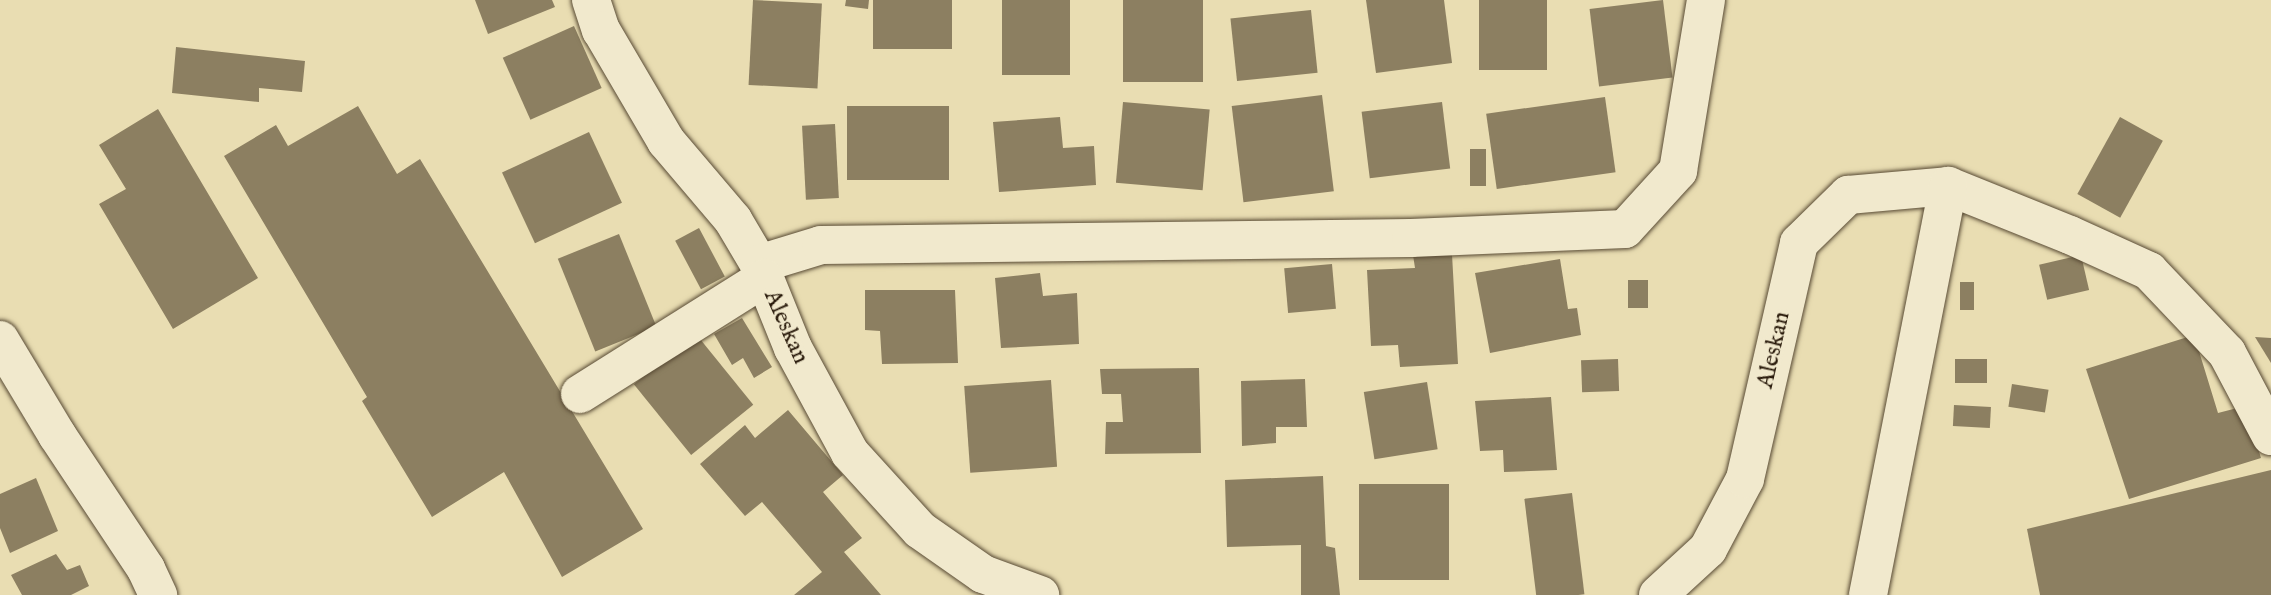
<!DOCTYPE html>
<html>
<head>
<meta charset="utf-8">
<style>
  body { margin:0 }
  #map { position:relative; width:2271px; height:595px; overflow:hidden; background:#e9ddb2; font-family:"IM FELL English",serif }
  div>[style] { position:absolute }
  .building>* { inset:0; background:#8c7f61; transform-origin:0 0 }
  .roads { filter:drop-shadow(0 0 2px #584a34) drop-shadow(0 0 2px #584a34) }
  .minor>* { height:38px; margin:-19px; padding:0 19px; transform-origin:19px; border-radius:19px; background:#f1e9cd }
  span { translate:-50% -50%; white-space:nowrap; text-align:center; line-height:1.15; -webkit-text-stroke:7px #f1e9cd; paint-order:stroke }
  .street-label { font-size:24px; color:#28190a }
</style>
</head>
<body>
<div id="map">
  <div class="building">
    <div style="clip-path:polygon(475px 0,552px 0,555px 7px,488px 34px)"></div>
    <div style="left:753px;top:0;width:69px;height:85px;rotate:3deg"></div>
    <div style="clip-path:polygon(846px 0,869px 0,868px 9px,845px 6px)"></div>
    <div style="left:873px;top:0;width:79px;height:49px"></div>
    <div style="left:1002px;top:0;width:68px;height:75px"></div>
    <div style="left:1123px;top:0;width:80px;height:82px"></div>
    <div style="clip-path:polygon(1366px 0,1444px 0,1452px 63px,1376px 73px)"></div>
    <div style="left:1479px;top:0;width:68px;height:70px"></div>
    <div style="left:1663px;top:0;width:78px;height:74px;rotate:83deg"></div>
    <div style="left:1311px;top:10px;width:63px;height:81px;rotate:84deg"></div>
    <div style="left:574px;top:26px;width:68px;height:78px;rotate:66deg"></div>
    <div style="clip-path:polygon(176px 47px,305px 61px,302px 92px,259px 88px,259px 102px,172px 93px)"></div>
    <div style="left:1322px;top:95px;width:97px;height:91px;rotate:83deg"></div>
    <div style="left:1605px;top:97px;width:76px;height:120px;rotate:82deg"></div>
    <div style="left:1123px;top:102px;width:87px;height:81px;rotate:5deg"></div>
    <div style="left:1442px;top:102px;width:67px;height:81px;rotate:83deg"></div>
    <div style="clip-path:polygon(358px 106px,397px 174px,420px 159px,643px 529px,562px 577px,504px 472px,432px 517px,362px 401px,367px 397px,224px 156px,276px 125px,288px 146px)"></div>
    <div style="left:949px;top:106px;width:74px;height:102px;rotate:90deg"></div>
    <div style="clip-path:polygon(158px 109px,258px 278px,173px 329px,99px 204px,126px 189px,99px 145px)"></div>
    <div style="clip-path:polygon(1060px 117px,1063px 148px,1094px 146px,1096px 185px,999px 192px,993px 122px)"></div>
    <div style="left:2120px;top:117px;width:49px;height:88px;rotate:29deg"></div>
    <div style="left:835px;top:124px;width:74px;height:33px;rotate:87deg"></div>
    <div style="left:589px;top:132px;width:78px;height:96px;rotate:65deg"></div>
    <div style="left:1470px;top:149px;width:16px;height:37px"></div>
    <div style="left:699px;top:228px;width:55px;height:27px;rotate:62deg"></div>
    <div style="left:619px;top:234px;width:100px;height:66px;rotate:68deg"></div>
    <div style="clip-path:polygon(1452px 254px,1458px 364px,1400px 367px,1398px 345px,1371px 346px,1367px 270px,1415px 268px,1413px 255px)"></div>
    <div style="left:2081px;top:255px;width:36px;height:43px;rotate:77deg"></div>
    <div style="clip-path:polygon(1560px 259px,1568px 309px,1577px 308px,1581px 335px,1490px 353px,1475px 273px)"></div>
    <div style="left:1332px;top:264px;width:45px;height:48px;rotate:85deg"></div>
    <div style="clip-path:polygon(1040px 273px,1043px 296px,1077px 293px,1079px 344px,1001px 348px,995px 278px)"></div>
    <div style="left:1628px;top:280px;width:20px;height:28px"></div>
    <div style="left:1960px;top:282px;width:14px;height:28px"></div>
    <div style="clip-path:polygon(865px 290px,955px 290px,958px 363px,882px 364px,880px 331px,865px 330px)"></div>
    <div style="clip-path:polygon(742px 318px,772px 367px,754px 378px,743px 358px,732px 365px,714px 334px)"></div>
    <div style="left:696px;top:334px;width:91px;height:80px;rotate:51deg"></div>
    <div style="clip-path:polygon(2194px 335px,2218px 413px,2245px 406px,2261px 458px,2129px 499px,2086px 369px)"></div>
    <div style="clip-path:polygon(2255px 337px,2271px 338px,2271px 363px)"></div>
    <div style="left:1618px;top:359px;width:32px;height:37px;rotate:88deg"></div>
    <div style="left:1987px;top:359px;width:24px;height:32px;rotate:90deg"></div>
    <div style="clip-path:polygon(1199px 368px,1201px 453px,1105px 454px,1106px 422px,1123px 422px,1121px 394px,1102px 394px,1100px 369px)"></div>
    <div style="clip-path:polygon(1305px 379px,1307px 427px,1276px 427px,1276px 443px,1242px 446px,1241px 381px)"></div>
    <div style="left:1051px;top:380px;width:87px;height:87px;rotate:86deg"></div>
    <div style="left:1427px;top:382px;width:68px;height:64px;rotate:81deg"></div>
    <div style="left:2012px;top:384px;width:37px;height:23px;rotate:9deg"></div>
    <div style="clip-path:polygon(1551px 397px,1557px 470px,1504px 472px,1503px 450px,1480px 451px,1475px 401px)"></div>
    <div style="left:1954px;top:405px;width:37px;height:21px;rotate:3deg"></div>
    <div style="clip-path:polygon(788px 410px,843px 475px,823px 492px,862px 538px,844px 552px,881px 595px,794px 595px,822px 572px,762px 502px,745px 516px,700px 464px,745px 425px,755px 438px)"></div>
    <div style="clip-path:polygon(2271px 470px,2271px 595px,2040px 595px,2027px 529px)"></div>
    <div style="clip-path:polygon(1323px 476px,1326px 546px,1335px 548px,1340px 595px,1301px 595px,1301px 545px,1227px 547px,1225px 480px)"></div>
    <div style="clip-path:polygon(36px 478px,58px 531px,10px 553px,0 528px,0 494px)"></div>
    <div style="left:1359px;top:484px;width:90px;height:96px"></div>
    <div style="left:1572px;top:493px;width:102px;height:48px;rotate:83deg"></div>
    <div style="clip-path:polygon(56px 554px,67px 570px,80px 565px,89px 586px,71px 595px,22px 595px,11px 575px)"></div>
  </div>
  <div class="roads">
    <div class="minor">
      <div style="left:591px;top:0;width:32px;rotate:72deg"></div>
      <div style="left:601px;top:30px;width:129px;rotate:59.6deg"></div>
      <div style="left:666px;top:141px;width:104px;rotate:49.7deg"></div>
      <div style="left:733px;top:220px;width:51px;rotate:59.4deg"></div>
      <div style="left:759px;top:264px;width:91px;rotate:68deg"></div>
      <div style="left:793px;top:348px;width:119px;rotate:61.5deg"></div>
      <div style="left:850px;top:453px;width:104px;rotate:47.7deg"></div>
      <div style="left:920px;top:530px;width:77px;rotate:34.9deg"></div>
      <div style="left:983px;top:574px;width:61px;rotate:20.2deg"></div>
      <div style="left:759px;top:264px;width:65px;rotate:-17deg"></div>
      <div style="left:821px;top:245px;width:590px;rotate:-0.68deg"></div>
      <div style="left:1411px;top:238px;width:214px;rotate:-2.4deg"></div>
      <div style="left:1625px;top:229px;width:79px;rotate:-47.6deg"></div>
      <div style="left:1678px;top:171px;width:173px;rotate:-80.7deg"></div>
      <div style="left:0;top:340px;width:111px;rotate:59deg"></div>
      <div style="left:57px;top:435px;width:161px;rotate:56.4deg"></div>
      <div style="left:146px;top:569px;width:29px;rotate:65deg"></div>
      <div style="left:580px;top:394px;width:218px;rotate:-32.2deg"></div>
      <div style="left:1658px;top:595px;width:68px;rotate:-42.6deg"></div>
      <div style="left:1708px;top:549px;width:79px;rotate:-62.1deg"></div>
      <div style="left:1745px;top:479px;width:242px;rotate:-77.1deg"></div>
      <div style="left:1799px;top:243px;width:69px;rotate:-44.4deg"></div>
      <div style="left:1848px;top:195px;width:100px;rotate:-5.1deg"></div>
      <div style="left:1948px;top:186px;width:131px;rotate:21.9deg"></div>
      <div style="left:2070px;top:235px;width:87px;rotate:24.5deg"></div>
      <div style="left:2149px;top:271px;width:113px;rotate:46.4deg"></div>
      <div style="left:2227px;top:353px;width:94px;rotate:62.1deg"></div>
      <div style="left:1868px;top:595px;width:417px;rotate:-78.9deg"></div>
    </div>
  </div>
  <div class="street-label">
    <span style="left:786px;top:327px;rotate:66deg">Aleskan</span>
    <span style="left:1774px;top:350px;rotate:-77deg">Aleskan</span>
  </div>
</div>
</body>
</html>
